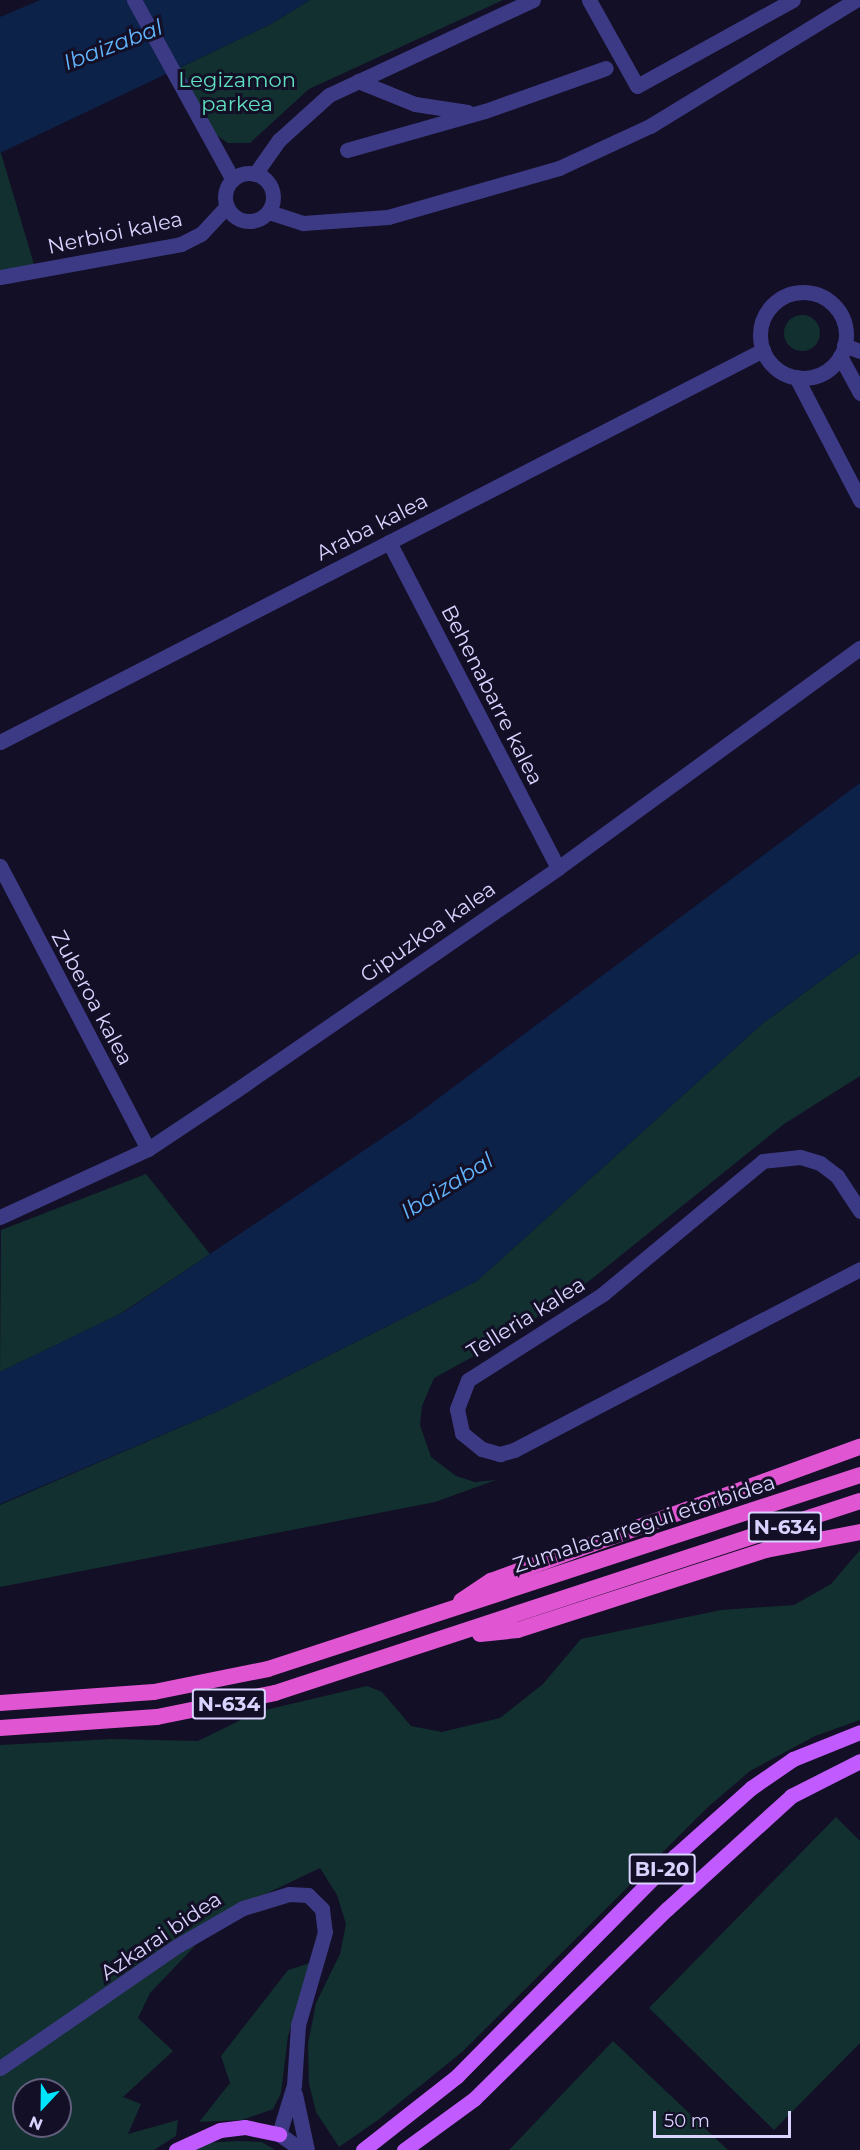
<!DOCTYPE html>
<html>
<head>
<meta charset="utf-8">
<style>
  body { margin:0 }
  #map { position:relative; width:860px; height:2150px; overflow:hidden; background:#130f26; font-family:Montserrat,sans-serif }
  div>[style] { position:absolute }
  .green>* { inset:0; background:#12302f }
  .round { border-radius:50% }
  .water>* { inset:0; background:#0c2248 }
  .minor>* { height:15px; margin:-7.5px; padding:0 7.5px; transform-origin:7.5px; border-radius:7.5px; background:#3d3a85 }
  .minor>.ring { margin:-7.5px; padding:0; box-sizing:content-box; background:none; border:15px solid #3d3a85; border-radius:50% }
  .tertiary>* { height:15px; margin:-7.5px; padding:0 7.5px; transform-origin:7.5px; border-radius:7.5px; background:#3d3a85 }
  .primary>* { height:15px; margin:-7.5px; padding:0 7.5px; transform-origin:7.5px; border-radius:7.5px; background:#c25bff }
  .trunk>* { height:16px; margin:-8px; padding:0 8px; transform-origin:8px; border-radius:8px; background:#e055d1 }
  span { translate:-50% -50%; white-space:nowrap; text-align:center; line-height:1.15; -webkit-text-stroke:6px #130f26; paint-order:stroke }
  .shield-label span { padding:2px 4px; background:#130f26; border:2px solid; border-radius:4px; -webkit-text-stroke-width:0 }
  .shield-label { font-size:20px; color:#d9d4ff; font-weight:700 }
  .park-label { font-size:21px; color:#5fe0c0 }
  .street-label { font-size:21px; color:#d9d4ff }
  .water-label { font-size:22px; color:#62b6ff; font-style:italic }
  .north { position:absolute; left:12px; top:2078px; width:60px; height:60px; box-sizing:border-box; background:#130f26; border:2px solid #625e7d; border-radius:50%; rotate:202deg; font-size:16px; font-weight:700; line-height:24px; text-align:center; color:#d9d4ff }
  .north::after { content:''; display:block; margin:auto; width:21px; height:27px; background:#00e5ff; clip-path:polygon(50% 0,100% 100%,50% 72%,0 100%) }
  .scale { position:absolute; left:653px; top:2111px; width:138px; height:27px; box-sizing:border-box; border:3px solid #d9d4ff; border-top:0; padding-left:8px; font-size:18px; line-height:21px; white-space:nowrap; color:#d9d4ff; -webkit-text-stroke:4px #130f26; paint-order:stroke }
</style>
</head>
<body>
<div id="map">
  <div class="green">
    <div style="clip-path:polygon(310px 0,503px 0,309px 89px,250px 143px,228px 143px,200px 124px,175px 70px,271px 24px)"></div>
    <div style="clip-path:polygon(0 153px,1px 153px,36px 271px,0 277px)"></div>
    <div class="round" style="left:784px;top:315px;width:36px;height:36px"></div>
    <div style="clip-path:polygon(860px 952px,860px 1076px,784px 1124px,578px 1290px,498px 1343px,434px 1378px,422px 1406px,420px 1425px,431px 1457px,456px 1476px,475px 1482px,496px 1480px,435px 1502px,0 1587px,0 1505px,218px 1411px,477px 1281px,762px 1024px)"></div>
    <div style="clip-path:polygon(146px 1174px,210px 1254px,120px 1314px,0 1372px,1px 1230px)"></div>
    <div style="clip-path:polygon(evenodd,860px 1550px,860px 1720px,815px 1736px,750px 1771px,708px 1807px,462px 2052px,378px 2120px,339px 2147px,316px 2112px,309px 2084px,308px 2044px,316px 2003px,340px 1954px,346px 1924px,337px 1895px,320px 1868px,211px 1920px,193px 1948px,150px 1993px,138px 2018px,173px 2051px,123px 2097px,141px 2104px,128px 2134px,178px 2120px,176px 2136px,154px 2150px,0 2150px,0 1745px,112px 1739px,198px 1741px,257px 1712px,367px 1686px,382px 1692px,411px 1726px,442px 1732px,500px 1718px,543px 1684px,581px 1639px,721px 1610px,794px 1605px,831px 1584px,860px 1550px,24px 2090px,60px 2090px,60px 2126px,24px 2126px,24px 2090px)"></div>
    <div style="clip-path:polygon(836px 1817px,860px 1841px,860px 2043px,774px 2130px,649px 2008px)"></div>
    <div style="clip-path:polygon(310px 1963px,288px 2036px,281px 2093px,273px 2109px,242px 2120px,199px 2122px,230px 2083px,221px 2056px,288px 1970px)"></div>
    <div style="clip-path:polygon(613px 2041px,728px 2150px,509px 2150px)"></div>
    <div style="clip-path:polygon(237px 2141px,262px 2142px,275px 2150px,192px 2150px,204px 2143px)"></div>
  </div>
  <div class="water">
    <div style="clip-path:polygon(40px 0,310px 0,271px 24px,0 153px,0 17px)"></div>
    <div style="clip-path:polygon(860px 783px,860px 952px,762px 1024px,477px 1281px,218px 1411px,0 1504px,0 1372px,124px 1312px,412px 1118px)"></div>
  </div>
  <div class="minor">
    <div style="left:134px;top:0;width:205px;rotate:61.2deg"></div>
    <div style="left:589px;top:0;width:98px;rotate:60.8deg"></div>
    <div style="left:637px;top:86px;width:178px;rotate:-28.9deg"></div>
    <div style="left:358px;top:81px;width:61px;rotate:22deg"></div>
    <div style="left:415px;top:104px;width:53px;rotate:8.7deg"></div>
    <div style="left:347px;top:150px;width:143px;rotate:-15.8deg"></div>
    <div style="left:485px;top:111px;width:128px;rotate:-19.6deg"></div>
    <div class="ring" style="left:225px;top:173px;width:33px;height:33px"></div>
    <div style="left:255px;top:174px;width:42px;rotate:-54.8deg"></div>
    <div style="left:279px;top:140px;width:67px;rotate:-42deg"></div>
    <div style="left:329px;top:95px;width:225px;rotate:-25deg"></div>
    <div style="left:0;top:277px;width:184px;rotate:-10.3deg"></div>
    <div style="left:181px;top:244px;width:22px;rotate:-27deg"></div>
    <div style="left:201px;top:234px;width:38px;rotate:-47deg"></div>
    <div class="ring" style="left:760px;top:292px;width:71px;height:71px"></div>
    <div style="left:844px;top:345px;width:17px;rotate:21deg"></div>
    <div style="left:840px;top:356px;width:42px;rotate:61.6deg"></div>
    <div style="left:796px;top:377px;width:139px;rotate:62.5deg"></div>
    <div style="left:389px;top:542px;width:367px;rotate:62.6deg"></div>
    <div style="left:0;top:742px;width:858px;rotate:-27.19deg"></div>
    <div style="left:0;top:866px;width:319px;rotate:62.4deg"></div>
    <div style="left:860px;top:1211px;width:42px;rotate:-123.3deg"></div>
    <div style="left:837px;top:1176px;width:21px;rotate:-143deg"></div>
    <div style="left:820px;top:1163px;width:21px;rotate:-163deg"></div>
    <div style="left:800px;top:1157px;width:37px;rotate:174deg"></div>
    <div style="left:763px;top:1161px;width:208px;rotate:140.3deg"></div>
    <div style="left:603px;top:1294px;width:160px;rotate:147.5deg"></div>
    <div style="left:468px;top:1380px;width:31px;rotate:111deg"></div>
    <div style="left:457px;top:1409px;width:25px;rotate:78deg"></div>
    <div style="left:462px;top:1433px;width:26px;rotate:39deg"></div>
    <div style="left:482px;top:1449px;width:19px;rotate:16deg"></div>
    <div style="left:500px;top:1454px;width:15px;rotate:-16deg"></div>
    <div style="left:514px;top:1450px;width:390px;rotate:-27.6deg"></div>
    <div style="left:0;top:1217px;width:163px;rotate:-24.7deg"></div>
    <div style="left:148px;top:1149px;width:105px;rotate:-33.7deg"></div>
    <div style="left:235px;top:1091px;width:393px;rotate:-34.6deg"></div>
    <div style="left:558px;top:868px;width:374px;rotate:-36.1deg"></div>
    <div style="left:0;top:2068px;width:215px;rotate:-34.6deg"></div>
    <div style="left:177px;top:1946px;width:76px;rotate:-29.9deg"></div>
    <div style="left:243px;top:1908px;width:48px;rotate:-16.9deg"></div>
    <div style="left:289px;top:1894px;width:19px;rotate:3deg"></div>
    <div style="left:308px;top:1895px;width:20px;rotate:45deg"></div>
    <div style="left:322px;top:1909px;width:23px;rotate:83deg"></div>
    <div style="left:325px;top:1932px;width:97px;rotate:106.2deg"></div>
    <div style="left:298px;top:2025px;width:60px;rotate:93.8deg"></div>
    <div style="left:294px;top:2085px;width:51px;rotate:107deg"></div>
    <div style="left:279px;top:2134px;width:28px;rotate:35deg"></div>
    <div style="left:295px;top:2094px;width:57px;rotate:77.9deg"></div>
  </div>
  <div class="tertiary">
    <div style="left:269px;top:212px;width:36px;rotate:18deg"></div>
    <div style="left:303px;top:223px;width:85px;rotate:-4deg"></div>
    <div style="left:388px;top:217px;width:178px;rotate:-16deg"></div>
    <div style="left:559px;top:168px;width:100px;rotate:-24.8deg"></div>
    <div style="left:650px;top:126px;width:241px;rotate:-31.5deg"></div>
  </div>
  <div class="primary">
    <div style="left:176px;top:2150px;width:48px;rotate:-24.4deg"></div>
    <div style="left:220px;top:2130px;width:25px;rotate:-7deg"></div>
    <div style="left:245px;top:2127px;width:35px;rotate:12deg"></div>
    <div style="left:363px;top:2150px;width:120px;rotate:-38.2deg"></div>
    <div style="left:457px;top:2076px;width:310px;rotate:-45.3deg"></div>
    <div style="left:675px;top:1856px;width:102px;rotate:-41.8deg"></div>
    <div style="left:751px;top:1788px;width:51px;rotate:-34.6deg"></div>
    <div style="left:793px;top:1759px;width:72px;rotate:-21.9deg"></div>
    <div style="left:404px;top:2150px;width:87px;rotate:-36.1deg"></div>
    <div style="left:474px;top:2099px;width:271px;rotate:-44.6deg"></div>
    <div style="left:667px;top:1909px;width:168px;rotate:-42.3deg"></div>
    <div style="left:791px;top:1796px;width:77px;rotate:-26.9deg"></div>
  </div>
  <div class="trunk">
    <div style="left:461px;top:1601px;width:36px;rotate:-34deg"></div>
    <div style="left:491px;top:1581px;width:393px;rotate:-20deg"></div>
    <div style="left:480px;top:1634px;width:38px;rotate:-6deg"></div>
    <div style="left:518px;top:1630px;width:261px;rotate:-17.9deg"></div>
    <div style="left:766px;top:1550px;width:96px;rotate:-10.8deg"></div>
    <div style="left:0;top:1703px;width:154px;rotate:-4.1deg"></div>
    <div style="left:154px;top:1692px;width:116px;rotate:-11.4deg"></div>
    <div style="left:268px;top:1669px;width:623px;rotate:-18.14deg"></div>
    <div style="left:0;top:1728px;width:157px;rotate:-4deg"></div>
    <div style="left:157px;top:1717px;width:120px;rotate:-11.5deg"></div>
    <div style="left:275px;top:1693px;width:616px;rotate:-18.17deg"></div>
  </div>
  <div class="shield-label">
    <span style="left:785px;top:1527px">N-634</span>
    <span style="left:229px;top:1704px">N-634</span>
    <span style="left:662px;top:1869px">BI-20</span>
  </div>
  <div class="park-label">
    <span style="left:237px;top:92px">Legizamon<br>parkea</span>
  </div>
  <div class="street-label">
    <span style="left:115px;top:233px;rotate:-12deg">Nerbioi kalea</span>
    <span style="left:372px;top:527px;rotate:-27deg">Araba kalea</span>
    <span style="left:492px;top:695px;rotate:63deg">Behenabarre kalea</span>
    <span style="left:428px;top:932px;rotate:-35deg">Gipuzkoa kalea</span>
    <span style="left:92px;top:998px;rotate:62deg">Zuberoa kalea</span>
    <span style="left:526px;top:1318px;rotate:-32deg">Telleria kalea</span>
    <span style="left:644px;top:1524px;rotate:-18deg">Zumalacarregui etorbidea</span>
    <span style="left:161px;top:1936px;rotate:-34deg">Azkarai bidea</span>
  </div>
  <div class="water-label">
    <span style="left:113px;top:45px;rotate:-21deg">Ibaizabal</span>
    <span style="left:447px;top:1186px;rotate:-32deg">Ibaizabal</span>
  </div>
  <div class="north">N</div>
  <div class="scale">50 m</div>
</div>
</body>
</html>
